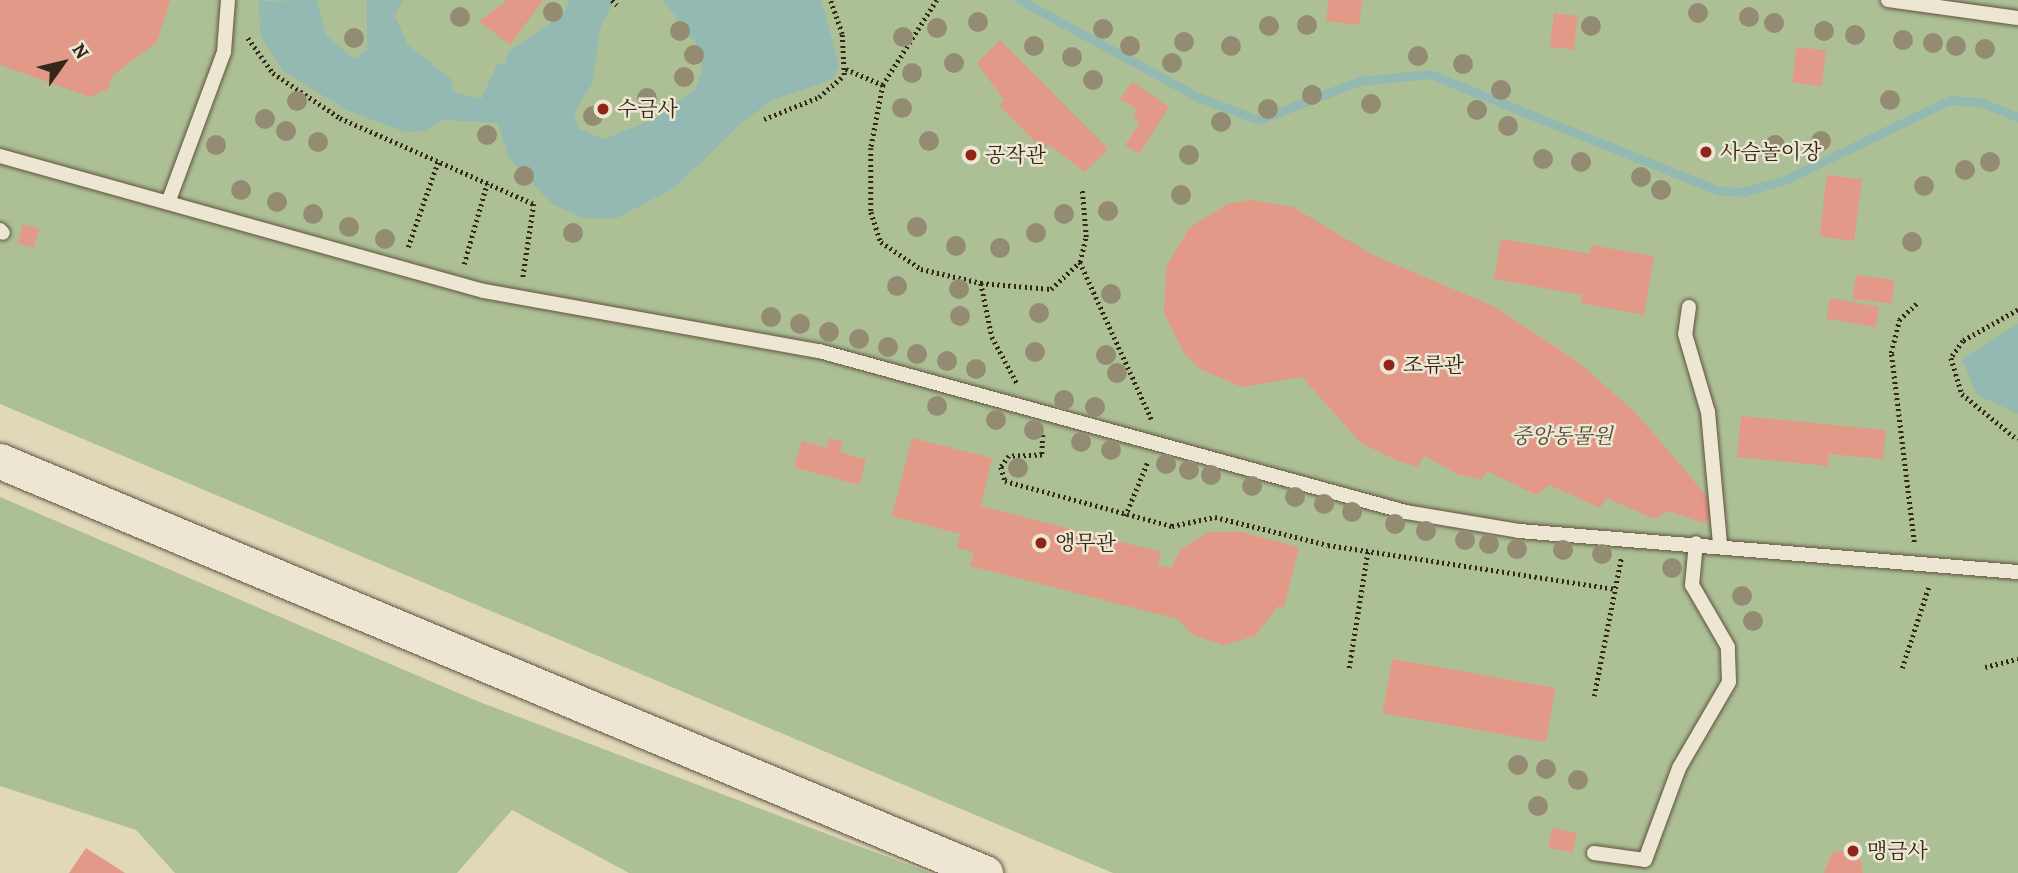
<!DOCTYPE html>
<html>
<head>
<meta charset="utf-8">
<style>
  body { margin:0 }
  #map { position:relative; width:2018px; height:873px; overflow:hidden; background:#e1d8ba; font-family:Alegreya,"Noto Serif KR",serif }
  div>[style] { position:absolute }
  .green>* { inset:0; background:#adc095 }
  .water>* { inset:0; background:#94b9b2 }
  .stream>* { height:9px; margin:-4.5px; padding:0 4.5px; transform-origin:4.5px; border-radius:4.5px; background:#94b9b2 }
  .building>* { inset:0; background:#e29988; transform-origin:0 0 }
  .path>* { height:4.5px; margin-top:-2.25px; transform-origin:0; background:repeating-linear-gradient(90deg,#352718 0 2px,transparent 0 5.5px) }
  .roads { filter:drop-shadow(0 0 2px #605340) drop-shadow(0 0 2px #605340) }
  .service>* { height:14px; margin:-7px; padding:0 7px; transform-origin:7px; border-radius:7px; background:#ece6d2 }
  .tertiary>* { height:35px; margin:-17.5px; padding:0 17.5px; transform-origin:17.5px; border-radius:17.5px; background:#ece6d2 }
  .trees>* { width:20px; height:20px; margin:-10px; border-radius:50%; background:#938c72 }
  .dots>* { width:19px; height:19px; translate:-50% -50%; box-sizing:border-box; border:4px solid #ece6d2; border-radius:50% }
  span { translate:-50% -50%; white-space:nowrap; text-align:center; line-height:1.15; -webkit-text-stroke:5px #ece6d2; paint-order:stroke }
  .poi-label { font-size:21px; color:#352718 }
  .left { translate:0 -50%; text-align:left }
  .park-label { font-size:21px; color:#534d37; font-style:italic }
  .north { position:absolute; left:28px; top:28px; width:70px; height:70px; -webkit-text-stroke:5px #ece6d2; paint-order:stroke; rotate:56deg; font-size:19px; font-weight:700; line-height:28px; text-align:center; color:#352718 }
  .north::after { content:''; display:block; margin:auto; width:24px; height:32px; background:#352718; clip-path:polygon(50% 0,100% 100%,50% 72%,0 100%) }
</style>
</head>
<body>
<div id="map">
  <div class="green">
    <div style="clip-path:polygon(0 0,2018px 0,2018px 873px,1113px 873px,0 404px)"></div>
    <div style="clip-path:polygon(0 497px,477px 701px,930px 873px,629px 873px,512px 810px,457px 873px,175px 873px,136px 830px,0 786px)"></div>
  </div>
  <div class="water">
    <div style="clip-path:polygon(317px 0,326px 35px,355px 59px,367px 49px,367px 0,403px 0,395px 16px,408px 45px,452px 80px,453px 92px,481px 99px,498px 63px,505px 65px,507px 53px,562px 15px,570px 0,614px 0,600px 29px,592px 84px,574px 112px,579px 129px,604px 139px,656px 118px,695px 90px,702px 72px,699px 48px,663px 0,821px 0,839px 65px,833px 79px,773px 100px,745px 120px,674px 188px,617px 218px,583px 218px,552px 204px,509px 158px,498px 123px,442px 120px,425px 131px,405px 132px,348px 111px,283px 71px,260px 35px,259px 1px)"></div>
    <div style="clip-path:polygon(2018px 324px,2018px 414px,1977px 395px,1962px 359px)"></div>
  </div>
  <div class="stream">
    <div style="left:1020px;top:0;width:205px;rotate:28.6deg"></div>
    <div style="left:1200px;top:98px;width:63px;rotate:20.4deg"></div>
    <div style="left:1259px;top:120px;width:107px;rotate:-21.3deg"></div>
    <div style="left:1359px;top:81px;width:71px;rotate:-5.6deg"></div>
    <div style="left:1430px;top:74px;width:313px;rotate:22deg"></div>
    <div style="left:1720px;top:191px;width:24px;rotate:2deg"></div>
    <div style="left:1744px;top:192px;width:45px;rotate:-16.8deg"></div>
    <div style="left:1787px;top:179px;width:181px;rotate:-25.9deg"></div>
    <div style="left:1950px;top:100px;width:30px;rotate:4deg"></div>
    <div style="left:1980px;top:102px;width:41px;rotate:21.5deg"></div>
  </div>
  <div class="building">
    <div style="clip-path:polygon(0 0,170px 0,157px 42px,112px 76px,108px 89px,90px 97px,0 65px)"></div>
    <div style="clip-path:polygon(507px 0,543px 0,510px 45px,479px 21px)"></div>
    <div style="clip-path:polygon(1329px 0,1362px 0,1359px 25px,1326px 21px)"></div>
    <div style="left:1554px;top:13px;width:24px;height:34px;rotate:7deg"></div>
    <div style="clip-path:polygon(1000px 40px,1108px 149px,1085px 172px,1048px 144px,1043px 150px,999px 105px,1004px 100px,977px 63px)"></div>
    <div style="left:1796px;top:47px;width:30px;height:36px;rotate:6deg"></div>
    <div style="clip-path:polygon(1132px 82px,1169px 107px,1139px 154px,1125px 145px,1140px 122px,1133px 118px,1138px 110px,1120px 99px)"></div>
    <div style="left:1827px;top:175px;width:35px;height:62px;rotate:7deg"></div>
    <div style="clip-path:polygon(1249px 200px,1293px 207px,1373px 255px,1493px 306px,1577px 361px,1634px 411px,1690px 476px,1711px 502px,1711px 519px,1703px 523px,1668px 511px,1654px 519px,1606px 498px,1600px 508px,1549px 485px,1536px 495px,1487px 471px,1481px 479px,1459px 475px,1424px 456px,1417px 467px,1398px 461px,1361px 443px,1302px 377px,1242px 387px,1200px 369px,1184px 353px,1164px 313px,1166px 267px,1189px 228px,1227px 204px)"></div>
    <div style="left:23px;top:224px;width:17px;height:20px;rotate:17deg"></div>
    <div style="clip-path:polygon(1501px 239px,1590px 254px,1591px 245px,1654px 256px,1644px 315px,1581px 303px,1583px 295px,1494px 279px)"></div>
    <div style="left:1856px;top:275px;width:39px;height:24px;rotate:7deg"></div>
    <div style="left:1830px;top:298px;width:50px;height:21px;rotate:10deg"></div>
    <div style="clip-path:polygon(1741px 416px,1886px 430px,1883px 459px,1829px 454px,1828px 466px,1737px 457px)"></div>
    <div style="clip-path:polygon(829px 438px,843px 442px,840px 452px,866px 460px,859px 485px,794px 467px,802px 441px,827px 448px)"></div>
    <div style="clip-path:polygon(912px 438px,992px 458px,981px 506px,1161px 552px,1158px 565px,1171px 568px,1181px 549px,1208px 532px,1241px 532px,1299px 547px,1284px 608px,1278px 606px,1255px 636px,1224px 645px,1193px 635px,1178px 619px,970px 566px,974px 552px,957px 548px,960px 534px,892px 516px)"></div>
    <div style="left:1392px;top:659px;width:166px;height:55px;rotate:10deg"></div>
    <div style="left:1552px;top:828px;width:25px;height:20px;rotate:11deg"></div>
    <div style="clip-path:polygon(86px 848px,125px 873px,69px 873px)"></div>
    <div style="clip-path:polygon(1847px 849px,1860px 857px,1863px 873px,1824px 873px,1832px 853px)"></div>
  </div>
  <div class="path">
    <div style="left:612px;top:0;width:7px;rotate:45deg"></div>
    <div style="left:937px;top:0;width:101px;rotate:122.4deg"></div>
    <div style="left:883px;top:85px;width:64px;rotate:100.8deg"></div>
    <div style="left:871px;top:148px;width:64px;rotate:90deg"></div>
    <div style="left:871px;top:212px;width:32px;rotate:72deg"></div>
    <div style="left:881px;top:242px;width:48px;rotate:34deg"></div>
    <div style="left:921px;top:269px;width:62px;rotate:13.1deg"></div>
    <div style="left:981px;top:283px;width:70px;rotate:4.9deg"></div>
    <div style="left:1051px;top:289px;width:40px;rotate:-43deg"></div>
    <div style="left:1080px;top:262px;width:26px;rotate:-77deg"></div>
    <div style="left:1086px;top:237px;width:48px;rotate:-94.8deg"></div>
    <div style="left:248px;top:38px;width:43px;rotate:54.5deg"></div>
    <div style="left:273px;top:73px;width:81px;rotate:33.9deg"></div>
    <div style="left:340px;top:118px;width:212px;rotate:23.9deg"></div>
    <div style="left:534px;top:204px;width:75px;rotate:98.5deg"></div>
    <div style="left:846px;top:69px;width:40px;rotate:23.4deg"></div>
    <div style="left:764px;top:119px;width:59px;rotate:-21.8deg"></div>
    <div style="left:819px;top:97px;width:33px;rotate:-41deg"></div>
    <div style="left:844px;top:75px;width:41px;rotate:-92.8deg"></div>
    <div style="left:842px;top:34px;width:36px;rotate:-109deg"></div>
    <div style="left:408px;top:247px;width:90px;rotate:-70.6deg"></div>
    <div style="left:1080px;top:262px;width:174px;rotate:65.5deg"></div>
    <div style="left:464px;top:264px;width:84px;rotate:-74.1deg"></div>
    <div style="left:981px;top:283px;width:55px;rotate:78.5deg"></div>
    <div style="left:992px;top:337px;width:52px;rotate:61.5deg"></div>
    <div style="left:2018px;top:310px;width:63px;rotate:150.6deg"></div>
    <div style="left:1963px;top:341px;width:21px;rotate:125deg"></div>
    <div style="left:1951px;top:358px;width:38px;rotate:73deg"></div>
    <div style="left:1962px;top:394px;width:72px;rotate:39.4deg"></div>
    <div style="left:1043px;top:435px;width:20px;rotate:93deg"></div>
    <div style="left:1042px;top:455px;width:33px;rotate:178deg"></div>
    <div style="left:1009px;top:456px;width:14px;rotate:126deg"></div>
    <div style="left:1001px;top:467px;width:15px;rotate:74deg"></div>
    <div style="left:1005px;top:481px;width:173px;rotate:15.1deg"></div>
    <div style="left:1172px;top:526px;width:44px;rotate:-11.8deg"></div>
    <div style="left:1215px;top:517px;width:116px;rotate:13.9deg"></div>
    <div style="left:1328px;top:545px;width:290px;rotate:8.7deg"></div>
    <div style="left:1125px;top:516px;width:60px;rotate:-67.3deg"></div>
    <div style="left:1914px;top:542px;width:190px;rotate:-96.9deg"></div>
    <div style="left:1891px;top:353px;width:34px;rotate:-76deg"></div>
    <div style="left:1899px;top:320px;width:25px;rotate:-43deg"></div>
    <div style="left:1985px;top:667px;width:34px;rotate:-14deg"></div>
    <div style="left:1349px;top:668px;width:120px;rotate:-80.9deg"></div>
    <div style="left:1902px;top:668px;width:86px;rotate:-71.8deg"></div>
    <div style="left:1594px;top:696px;width:140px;rotate:-78.9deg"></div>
  </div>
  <div class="roads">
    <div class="service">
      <div style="left:1888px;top:0;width:131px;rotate:7.9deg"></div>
      <div style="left:0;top:156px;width:502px;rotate:15.59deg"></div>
      <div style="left:484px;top:291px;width:340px;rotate:10.2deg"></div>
      <div style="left:819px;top:351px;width:609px;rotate:15.34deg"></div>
      <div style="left:1406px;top:512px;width:115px;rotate:9.5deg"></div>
      <div style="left:1519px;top:531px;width:501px;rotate:4.7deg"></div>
      <div style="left:169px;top:200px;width:158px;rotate:-69.6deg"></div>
      <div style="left:224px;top:52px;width:52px;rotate:-85.6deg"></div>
      <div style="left:0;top:230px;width:4px;rotate:45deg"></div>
      <div style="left:1689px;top:307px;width:27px;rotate:98deg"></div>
      <div style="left:1685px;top:334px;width:81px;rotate:73.6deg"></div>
      <div style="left:1708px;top:412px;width:134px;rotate:84.8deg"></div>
      <div style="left:1594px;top:853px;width:51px;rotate:7.8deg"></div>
      <div style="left:1645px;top:860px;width:98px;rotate:-69.7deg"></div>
      <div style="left:1679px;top:768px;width:99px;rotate:-59.8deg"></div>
      <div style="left:1729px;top:682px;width:35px;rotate:-92deg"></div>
      <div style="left:1728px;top:647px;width:72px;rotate:-120.1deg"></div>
      <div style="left:1692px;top:585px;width:42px;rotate:-84.6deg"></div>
    </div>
    <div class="tertiary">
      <div style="left:0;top:461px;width:1068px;rotate:22.7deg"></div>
    </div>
  </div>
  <div class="trees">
    <div style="left:553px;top:12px"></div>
    <div style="left:1698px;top:13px"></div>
    <div style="left:460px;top:17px"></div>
    <div style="left:1749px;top:17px"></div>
    <div style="left:978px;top:22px"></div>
    <div style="left:1774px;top:23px"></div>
    <div style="left:1307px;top:25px"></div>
    <div style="left:1269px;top:26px"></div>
    <div style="left:1591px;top:26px"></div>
    <div style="left:937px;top:28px"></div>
    <div style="left:1103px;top:29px"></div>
    <div style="left:680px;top:31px"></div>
    <div style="left:1824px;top:31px"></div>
    <div style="left:1855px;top:35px"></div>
    <div style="left:903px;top:37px"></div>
    <div style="left:354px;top:38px"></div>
    <div style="left:1903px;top:40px"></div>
    <div style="left:1184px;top:42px"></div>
    <div style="left:1933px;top:43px"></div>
    <div style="left:1034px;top:46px"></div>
    <div style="left:1130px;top:46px"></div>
    <div style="left:1231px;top:46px"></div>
    <div style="left:1956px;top:46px"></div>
    <div style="left:1985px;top:49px"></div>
    <div style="left:694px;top:55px"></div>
    <div style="left:1418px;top:56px"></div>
    <div style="left:1072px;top:57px"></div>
    <div style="left:954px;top:63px"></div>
    <div style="left:1172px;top:63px"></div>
    <div style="left:1463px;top:64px"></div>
    <div style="left:912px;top:73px"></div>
    <div style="left:684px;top:77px"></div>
    <div style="left:1093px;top:80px"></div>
    <div style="left:1501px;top:90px"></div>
    <div style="left:1312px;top:95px"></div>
    <div style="left:647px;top:98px"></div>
    <div style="left:1890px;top:100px"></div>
    <div style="left:297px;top:101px"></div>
    <div style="left:1371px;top:104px"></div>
    <div style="left:902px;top:108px"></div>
    <div style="left:1268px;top:109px"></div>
    <div style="left:1477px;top:110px"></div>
    <div style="left:593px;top:116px"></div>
    <div style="left:265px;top:119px"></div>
    <div style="left:1221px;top:122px"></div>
    <div style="left:1508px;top:126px"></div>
    <div style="left:286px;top:131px"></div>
    <div style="left:487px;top:135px"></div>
    <div style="left:929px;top:141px"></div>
    <div style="left:1821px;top:141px"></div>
    <div style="left:318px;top:142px"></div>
    <div style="left:216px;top:145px"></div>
    <div style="left:1775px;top:145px"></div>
    <div style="left:1189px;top:155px"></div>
    <div style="left:1543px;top:159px"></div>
    <div style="left:1581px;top:162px"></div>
    <div style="left:1990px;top:162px"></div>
    <div style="left:1965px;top:170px"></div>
    <div style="left:524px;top:176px"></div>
    <div style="left:1641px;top:177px"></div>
    <div style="left:1924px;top:186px"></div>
    <div style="left:241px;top:190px"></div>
    <div style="left:1661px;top:190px"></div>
    <div style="left:1181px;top:195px"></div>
    <div style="left:277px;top:202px"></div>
    <div style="left:1108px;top:211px"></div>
    <div style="left:313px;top:214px"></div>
    <div style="left:1064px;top:214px"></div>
    <div style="left:349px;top:227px"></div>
    <div style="left:917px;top:227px"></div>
    <div style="left:573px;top:233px"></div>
    <div style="left:1036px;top:233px"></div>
    <div style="left:385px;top:239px"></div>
    <div style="left:1912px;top:242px"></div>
    <div style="left:956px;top:246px"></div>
    <div style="left:1000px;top:248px"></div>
    <div style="left:897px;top:286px"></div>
    <div style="left:959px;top:289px"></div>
    <div style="left:1111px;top:294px"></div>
    <div style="left:1039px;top:313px"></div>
    <div style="left:960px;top:316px"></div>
    <div style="left:771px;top:317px"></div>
    <div style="left:800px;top:324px"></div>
    <div style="left:829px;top:332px"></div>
    <div style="left:859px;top:339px"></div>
    <div style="left:888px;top:347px"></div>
    <div style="left:1035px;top:352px"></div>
    <div style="left:917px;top:354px"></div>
    <div style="left:1106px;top:355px"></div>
    <div style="left:947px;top:361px"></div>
    <div style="left:976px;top:369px"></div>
    <div style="left:1117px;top:373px"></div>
    <div style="left:1064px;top:400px"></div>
    <div style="left:937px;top:406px"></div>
    <div style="left:1095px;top:407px"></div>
    <div style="left:996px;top:420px"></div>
    <div style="left:1034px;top:430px"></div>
    <div style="left:1081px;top:442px"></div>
    <div style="left:1111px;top:450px"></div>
    <div style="left:1166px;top:464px"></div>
    <div style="left:1018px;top:468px"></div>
    <div style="left:1189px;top:470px"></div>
    <div style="left:1211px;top:475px"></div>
    <div style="left:1252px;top:486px"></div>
    <div style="left:1295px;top:497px"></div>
    <div style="left:1324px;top:504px"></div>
    <div style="left:1352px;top:512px"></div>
    <div style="left:1395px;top:524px"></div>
    <div style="left:1426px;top:531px"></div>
    <div style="left:1465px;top:540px"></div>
    <div style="left:1489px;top:544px"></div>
    <div style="left:1517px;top:549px"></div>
    <div style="left:1563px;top:550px"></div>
    <div style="left:1602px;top:554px"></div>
    <div style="left:1672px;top:568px"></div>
    <div style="left:1742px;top:596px"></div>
    <div style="left:1753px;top:621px"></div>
    <div style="left:1518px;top:765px"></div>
    <div style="left:1546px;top:769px"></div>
    <div style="left:1578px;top:780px"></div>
    <div style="left:1538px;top:806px"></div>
  </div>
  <div class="dots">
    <div style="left:603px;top:109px;background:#8f2418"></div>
    <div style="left:1706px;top:152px;background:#8f2418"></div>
    <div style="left:971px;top:155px;background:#8f2418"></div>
    <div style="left:1389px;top:365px;background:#8f2418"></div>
    <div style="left:1041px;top:543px;background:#8f2418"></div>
    <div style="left:1853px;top:851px;background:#8f2418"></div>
  </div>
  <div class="poi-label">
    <span class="left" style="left:617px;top:109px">수금사</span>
    <span class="left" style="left:1720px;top:152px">사슴놀이장</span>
    <span class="left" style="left:985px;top:155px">공작관</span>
    <span class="left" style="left:1403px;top:365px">조류관</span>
    <span class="left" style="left:1055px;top:543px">앵무관</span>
    <span class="left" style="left:1867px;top:851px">맹금사</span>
  </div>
  <div class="park-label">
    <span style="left:1562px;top:436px">중앙동물원</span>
  </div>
  <div class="north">N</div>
</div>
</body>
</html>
